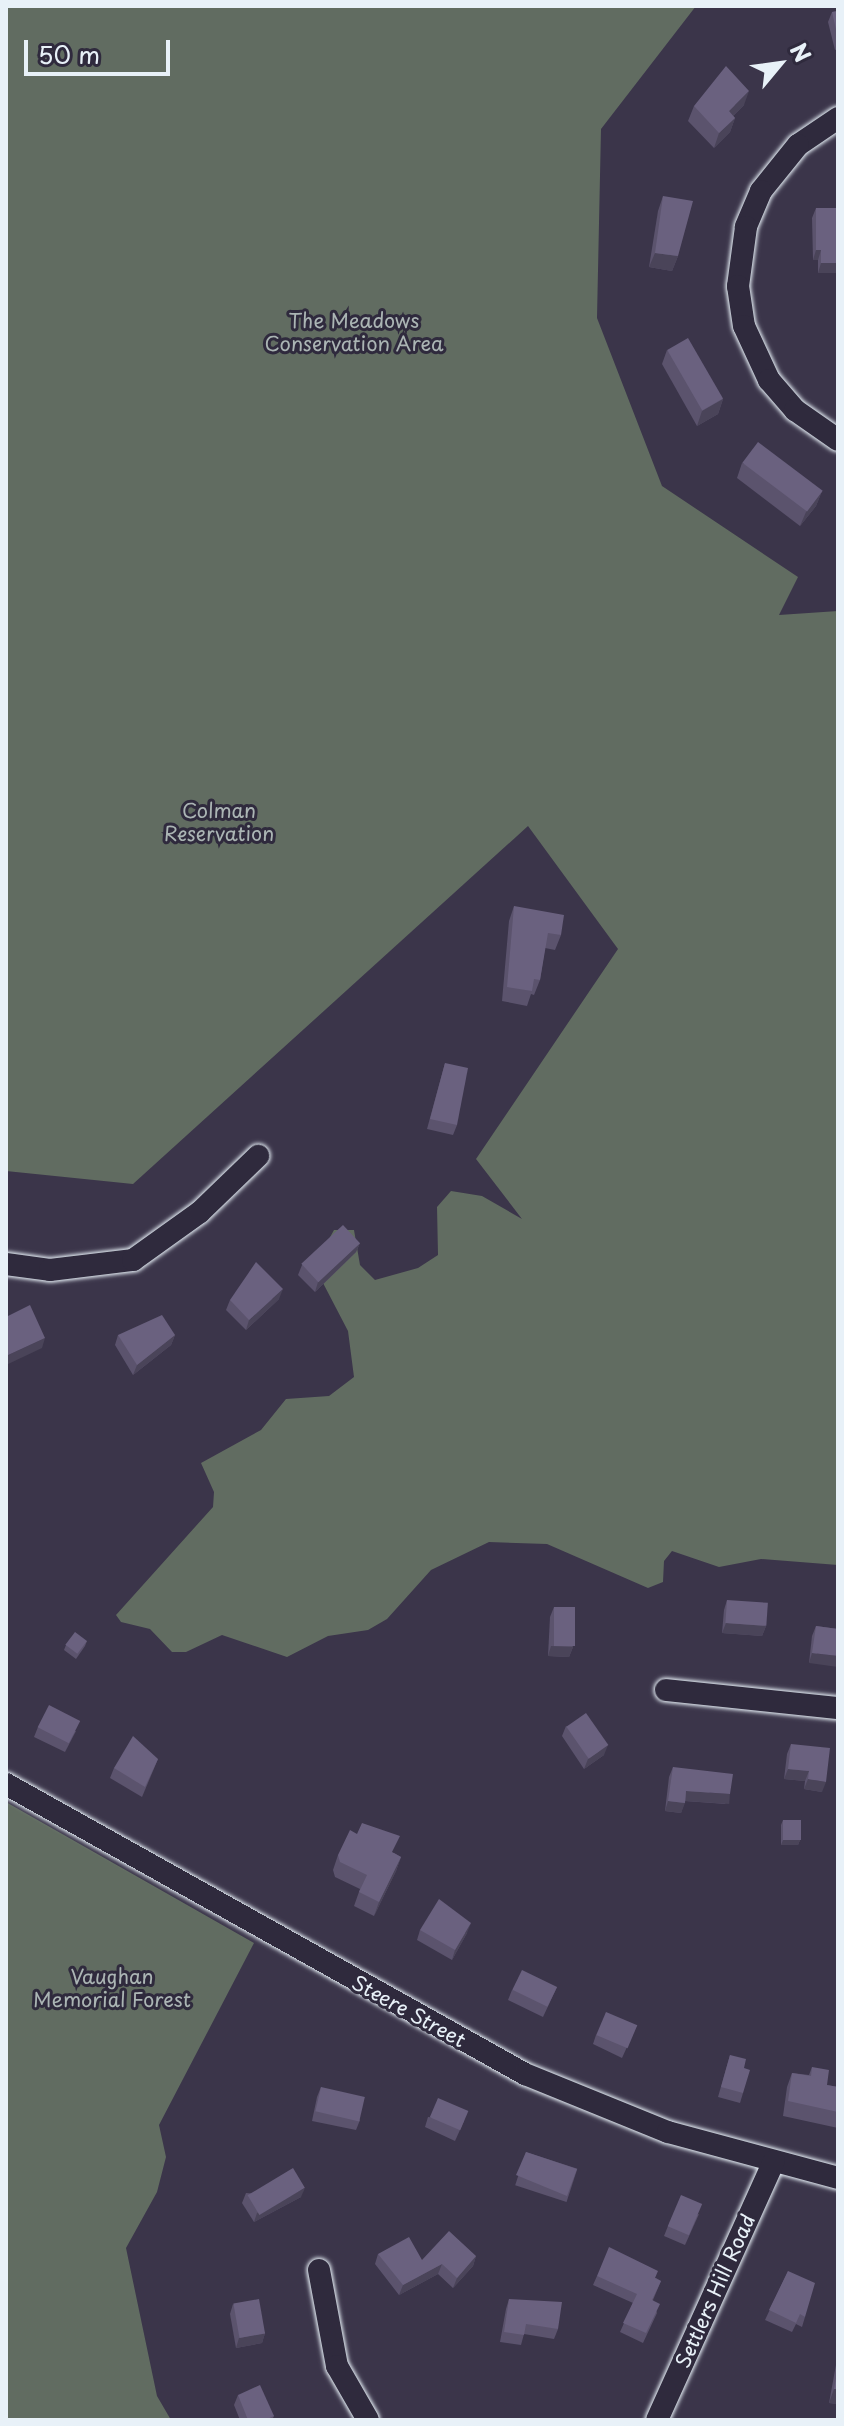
<!DOCTYPE html>
<html>
<head>
<meta charset="utf-8">
<style>
  body { margin:0 }
  #map { position:relative; width:844px; height:2426px; overflow:hidden; background:#3b354a; font-family:"Playpen Sans",sans-serif }
  div>[style] { position:absolute }
  .green>* { inset:0; background:#616c61 }
  .roads { filter:drop-shadow(0 0 2px #e8f1f8) drop-shadow(0 0 2px #e8f1f8) }
  .street>* { height:22px; margin:-11px; padding:0 11px; transform-origin:11px; border-radius:11px; background:#2f2a3d }
  .wall>* { inset:0; background:#5b536d; transform-origin:0 0 }
  .shaded-wall>* { inset:0; background:#4a4459; transform-origin:0 0 }
  .building>* { inset:0; background:#6a617f; transform-origin:0 0 }
  span { translate:-50% -50%; white-space:nowrap; text-align:center; line-height:1.15; -webkit-text-stroke:6px #2f2a3d; paint-order:stroke }
  .park-label { font-size:20px; color:#abb5b4 }
  .street-label { font-size:20px; color:#e8f1f8 }
  .frame { position:absolute; inset:0; border:8px solid #e8f1f8; pointer-events:none }
  .north { position:absolute; left:740px; top:24px; width:80px; height:80px; -webkit-text-stroke:6px #2f2a3d; paint-order:stroke; rotate:61deg; font-size:22px; font-weight:700; line-height:32px; text-align:center; color:#e8f1f8 }
  .north::after { content:''; display:block; margin:auto; width:28px; height:36px; background:#e8f1f8; clip-path:polygon(50% 0,100% 100%,50% 72%,0 100%) }
  .scale { position:absolute; left:24px; top:40px; width:146px; height:36px; box-sizing:border-box; border:4px solid #e8f1f8; border-top:0; padding-left:10px; font-size:24px; line-height:28px; white-space:nowrap; color:#e8f1f8; -webkit-text-stroke:6px #2f2a3d; paint-order:stroke }
</style>
</head>
<body>
<div id="map">
  <div class="green">
    <div style="clip-path:polygon(6px 6px,696px 6px,601px 129px,597px 318px,662px 486px,798px 577px,779px 615px,838px 611px,838px 1565px,761px 1559px,719px 1567px,672px 1551px,664px 1561px,663px 1582px,648px 1588px,547px 1544px,489px 1542px,431px 1570px,387px 1619px,368px 1630px,328px 1636px,287px 1657px,222px 1635px,186px 1652px,172px 1652px,150px 1629px,121px 1622px,116px 1615px,213px 1507px,214px 1492px,201px 1463px,261px 1430px,286px 1399px,329px 1396px,354px 1377px,348px 1331px,323px 1283px,323px 1250px,334px 1230px,354px 1230px,360px 1265px,375px 1280px,418px 1268px,438px 1255px,437px 1207px,451px 1191px,482px 1196px,522px 1219px,476px 1159px,618px 949px,528px 826px,133px 1184px,6px 1171px)"></div>
    <div style="clip-path:polygon(6px 1802px,254px 1943px,159px 2125px,166px 2157px,157px 2192px,126px 2248px,157px 2396px,171px 2420px,6px 2420px)"></div>
  </div>
  <div class="roads">
    <div class="street">
      <div style="left:838px;top:118px;width:48px;rotate:146deg"></div>
      <div style="left:798px;top:145px;width:59px;rotate:128.8deg"></div>
      <div style="left:761px;top:191px;width:39px;rotate:113deg"></div>
      <div style="left:746px;top:227px;width:60px;rotate:97.7deg"></div>
      <div style="left:738px;top:286px;width:40px;rotate:81.5deg"></div>
      <div style="left:744px;top:326px;width:60px;rotate:65.2deg"></div>
      <div style="left:769px;top:380px;width:40px;rotate:49deg"></div>
      <div style="left:795px;top:410px;width:52px;rotate:34.9deg"></div>
      <div style="left:6px;top:1264px;width:44px;rotate:7.8deg"></div>
      <div style="left:50px;top:1270px;width:84px;rotate:-6.9deg"></div>
      <div style="left:133px;top:1260px;width:82px;rotate:-35.6deg"></div>
      <div style="left:200px;top:1212px;width:81px;rotate:-44deg"></div>
      <div style="left:666px;top:1690px;width:173px;rotate:6deg"></div>
      <div style="left:6px;top:1784px;width:595px;rotate:29.2deg"></div>
      <div style="left:525px;top:2074px;width:154px;rotate:22.1deg"></div>
      <div style="left:668px;top:2132px;width:176px;rotate:15.1deg"></div>
      <div style="left:319px;top:2270px;width:98px;rotate:79.4deg"></div>
      <div style="left:337px;top:2366px;width:62px;rotate:60.1deg"></div>
      <div style="left:657px;top:2420px;width:284px;rotate:-65.7deg"></div>
    </div>
  </div>
  <div class="wall">
    <div style="clip-path:polygon(838px 11px,838px 49px,835px 50px,828px 22px,832px 12px)"></div>
    <div style="clip-path:polygon(744px 105px,733px 116px,735px 118px,730px 132px,714px 148px,688px 121px,694px 106px)"></div>
    <div style="clip-path:polygon(663px 196px,678px 256px,672px 271px,649px 267px,658px 211px)"></div>
    <div style="clip-path:polygon(816px 208px,838px 208px,838px 273px,818px 273px,818px 260px,813px 260px,812px 218px)"></div>
    <div style="clip-path:polygon(667px 350px,723px 399px,718px 414px,697px 426px,662px 364px)"></div>
    <div style="clip-path:polygon(742px 463px,822px 491px,816px 506px,800px 526px,737px 478px)"></div>
    <div style="clip-path:polygon(514px 906px,561px 935px,555px 950px,545px 948px,540px 980px,534px 995px,531px 994px,527px 1006px,502px 1001px,509px 921px)"></div>
    <div style="clip-path:polygon(445px 1063px,457px 1125px,453px 1135px,427px 1129px)"></div>
    <div style="clip-path:polygon(360px 1243px,356px 1252px,315px 1292px,298px 1275px,302px 1265px)"></div>
    <div style="clip-path:polygon(279px 1299px,246px 1330px,226px 1310px,230px 1300px)"></div>
    <div style="clip-path:polygon(118px 1335px,175px 1335px,171px 1345px,133px 1375px,115px 1345px)"></div>
    <div style="clip-path:polygon(727px 1600px,766px 1626px,762px 1636px,722px 1633px,724px 1610px)"></div>
    <div style="clip-path:polygon(554px 1607px,573px 1647px,569px 1657px,548px 1656px,550px 1617px)"></div>
    <div style="clip-path:polygon(816px 1626px,838px 1629px,809px 1663px,812px 1636px)"></div>
    <div style="clip-path:polygon(87px 1641px,85px 1646px,76px 1659px,64px 1650px,66px 1645px)"></div>
    <div style="clip-path:polygon(566px 1726px,604px 1755px,584px 1769px,562px 1736px)"></div>
    <div style="clip-path:polygon(38px 1727px,76px 1731px,65px 1752px,34px 1737px)"></div>
    <div style="clip-path:polygon(791px 1744px,822px 1792px,804px 1789px,805px 1781px,784px 1779px,787px 1754px)"></div>
    <div style="clip-path:polygon(158px 1759px,142px 1797px,110px 1778px,114px 1768px)"></div>
    <div style="clip-path:polygon(673px 1767px,726px 1804px,685px 1801px,681px 1813px,665px 1811px,669px 1777px)"></div>
    <div style="clip-path:polygon(783px 1820px,800px 1840px,798px 1845px,781px 1845px,781px 1825px)"></div>
    <div style="clip-path:polygon(394px 1853px,401px 1857px,396px 1871px,374px 1916px,354px 1906px,360px 1889px,335px 1877px,333px 1870px,338px 1855px)"></div>
    <div style="clip-path:polygon(420px 1930px,467px 1933px,452px 1960px,417px 1940px)"></div>
    <div style="clip-path:polygon(557px 1987px,543px 2017px,508px 2000px,512px 1990px)"></div>
    <div style="clip-path:polygon(637px 2025px,622px 2058px,593px 2044px,596px 2035px)"></div>
    <div style="clip-path:polygon(730px 2055px,744px 2068px,743px 2093px,740px 2103px,718px 2097px)"></div>
    <div style="clip-path:polygon(812px 2067px,827px 2085px,838px 2087px,838px 2128px,783px 2116px,787px 2087px,792px 2073px,809px 2075px)"></div>
    <div style="clip-path:polygon(321px 2087px,360px 2120px,356px 2130px,312px 2121px,317px 2097px)"></div>
    <div style="clip-path:polygon(428px 2117px,464px 2121px,455px 2141px,425px 2127px)"></div>
    <div style="left:526px;top:2152px;width:54px;height:35px;rotate:18deg"></div>
    <div style="clip-path:polygon(246px 2193px,301px 2197px,254px 2222px,242px 2203px)"></div>
    <div style="clip-path:polygon(699px 2214px,685px 2245px,664px 2236px,668px 2226px)"></div>
    <div style="clip-path:polygon(378px 2254px,422px 2260px,476px 2256px,473px 2266px,453px 2288px,438px 2274px,399px 2295px,375px 2264px)"></div>
    <div style="clip-path:polygon(788px 2271px,805px 2317px,802px 2327px,796px 2324px,792px 2332px,765px 2320px)"></div>
    <div style="clip-path:polygon(597px 2276px,656px 2278px,661px 2281px,653px 2300px,657px 2313px,643px 2343px,620px 2332px,633px 2303px,593px 2285px)"></div>
    <div style="clip-path:polygon(509px 2299px,558px 2329px,554px 2339px,524px 2334px,521px 2345px,500px 2342px,506px 2309px)"></div>
    <div style="clip-path:polygon(233px 2304px,265px 2333px,262px 2343px,236px 2348px,230px 2314px)"></div>
    <div style="clip-path:polygon(838px 2354px,838px 2404px,829px 2403px)"></div>
    <div style="clip-path:polygon(238px 2395px,274px 2416px,272px 2420px,240px 2420px,234px 2405px)"></div>
  </div>
  <div class="shaded-wall">
    <div style="clip-path:polygon(749px 91px,744px 105px,723px 125px,729px 111px)"></div>
    <div style="clip-path:polygon(735px 118px,730px 132px,714px 148px,719px 133px)"></div>
    <div style="clip-path:polygon(816px 250px,821px 250px,818px 260px,813px 260px)"></div>
    <div style="clip-path:polygon(655px 253px,678px 256px,672px 271px,649px 267px)"></div>
    <div style="clip-path:polygon(821px 263px,838px 263px,838px 273px,818px 273px)"></div>
    <div style="clip-path:polygon(723px 399px,718px 414px,697px 426px,702px 411px)"></div>
    <div style="clip-path:polygon(822px 491px,816px 506px,800px 526px,806px 512px)"></div>
    <div style="clip-path:polygon(360px 1243px,356px 1252px,315px 1292px,318px 1282px)"></div>
    <div style="clip-path:polygon(283px 1289px,279px 1299px,246px 1330px,249px 1320px)"></div>
    <div style="clip-path:polygon(175px 1335px,171px 1345px,133px 1375px,137px 1365px)"></div>
    <div style="clip-path:polygon(45px 1338px,42px 1348px,6px 1365px,6px 1356px)"></div>
    <div style="clip-path:polygon(726px 1623px,766px 1626px,762px 1636px,722px 1633px)"></div>
    <div style="clip-path:polygon(551px 1646px,573px 1647px,569px 1657px,548px 1656px)"></div>
    <div style="clip-path:polygon(812px 1653px,838px 1656px,838px 1667px,809px 1663px)"></div>
    <div style="clip-path:polygon(608px 1745px,604px 1755px,584px 1769px,588px 1759px)"></div>
    <div style="clip-path:polygon(788px 1769px,809px 1771px,805px 1781px,784px 1779px)"></div>
    <div style="clip-path:polygon(808px 1779px,826px 1782px,822px 1792px,804px 1789px)"></div>
    <div style="left:686px;top:1791px;width:44px;height:10px;rotate:4deg"></div>
    <div style="clip-path:polygon(668px 1801px,685px 1803px,681px 1813px,665px 1811px)"></div>
    <div style="clip-path:polygon(783px 1840px,800px 1840px,798px 1845px,781px 1845px)"></div>
    <div style="clip-path:polygon(401px 1857px,396px 1871px,374px 1916px,379px 1902px)"></div>
    <div style="clip-path:polygon(471px 1923px,467px 1933px,452px 1960px,455px 1950px)"></div>
    <div style="clip-path:polygon(305px 2188px,301px 2197px,254px 2222px,257px 2213px)"></div>
    <div style="clip-path:polygon(476px 2256px,473px 2266px,453px 2288px,457px 2278px)"></div>
    <div style="clip-path:polygon(442px 2264px,438px 2274px,399px 2295px,403px 2285px)"></div>
    <div style="clip-path:polygon(265px 2333px,262px 2343px,236px 2348px,239px 2338px)"></div>
    <div style="clip-path:polygon(834px 2389px,838px 2389px,838px 2404px,829px 2403px)"></div>
  </div>
  <div class="building">
    <div style="clip-path:polygon(838px 11px,838px 38px,832px 12px)"></div>
    <div style="clip-path:polygon(726px 66px,749px 91px,729px 111px,735px 118px,719px 133px,694px 106px)"></div>
    <div style="clip-path:polygon(663px 196px,693px 201px,678px 256px,655px 253px)"></div>
    <div style="clip-path:polygon(816px 208px,838px 208px,838px 263px,821px 263px,821px 250px,816px 250px)"></div>
    <div style="left:688px;top:338px;width:70px;height:24px;rotate:60deg"></div>
    <div style="left:758px;top:442px;width:81px;height:26px;rotate:37deg"></div>
    <div style="clip-path:polygon(514px 906px,564px 915px,561px 935px,548px 933px,540px 980px,534px 979px,532px 991px,507px 987px)"></div>
    <div style="clip-path:polygon(445px 1063px,468px 1068px,457px 1125px,430px 1119px)"></div>
    <div style="left:343px;top:1225px;width:25px;height:57px;rotate:47deg"></div>
    <div style="clip-path:polygon(256px 1262px,283px 1289px,249px 1320px,230px 1300px)"></div>
    <div style="clip-path:polygon(30px 1305px,45px 1338px,6px 1356px,6px 1317px)"></div>
    <div style="clip-path:polygon(162px 1315px,175px 1335px,137px 1365px,118px 1335px)"></div>
    <div style="left:727px;top:1600px;width:41px;height:23px;rotate:4deg"></div>
    <div style="left:554px;top:1607px;width:21px;height:39px"></div>
    <div style="clip-path:polygon(816px 1626px,838px 1629px,838px 1656px,812px 1653px)"></div>
    <div style="left:75px;top:1632px;width:15px;height:16px;rotate:37deg"></div>
    <div style="left:49px;top:1705px;width:35px;height:25px;rotate:27deg"></div>
    <div style="left:586px;top:1713px;width:39px;height:24px;rotate:55deg"></div>
    <div style="clip-path:polygon(133px 1736px,158px 1759px,145px 1787px,114px 1768px)"></div>
    <div style="clip-path:polygon(791px 1744px,830px 1748px,826px 1782px,808px 1779px,809px 1771px,788px 1769px)"></div>
    <div style="clip-path:polygon(673px 1767px,733px 1774px,730px 1794px,686px 1791px,685px 1803px,668px 1801px)"></div>
    <div style="left:783px;top:1820px;width:18px;height:20px"></div>
    <div style="clip-path:polygon(362px 1823px,400px 1836px,392px 1852px,401px 1857px,379px 1902px,359px 1892px,367px 1875px,340px 1862px,338px 1855px,350px 1830px,357px 1834px)"></div>
    <div style="clip-path:polygon(439px 1899px,471px 1923px,455px 1950px,420px 1930px)"></div>
    <div style="left:522px;top:1970px;width:39px;height:22px;rotate:26deg"></div>
    <div style="left:606px;top:2012px;width:34px;height:25px;rotate:23deg"></div>
    <div style="clip-path:polygon(730px 2055px,746px 2059px,744px 2068px,750px 2070px,743px 2093px,721px 2087px)"></div>
    <div style="clip-path:polygon(812px 2067px,829px 2070px,827px 2085px,838px 2087px,838px 2112px,788px 2101px,792px 2073px,811px 2076px)"></div>
    <div style="left:321px;top:2087px;width:45px;height:25px;rotate:13deg"></div>
    <div style="left:438px;top:2098px;width:33px;height:21px;rotate:23deg"></div>
    <div style="clip-path:polygon(526px 2152px,577px 2169px,567px 2196px,516px 2175px)"></div>
    <div style="left:293px;top:2168px;width:23px;height:53px;rotate:59deg"></div>
    <div style="left:681px;top:2195px;width:23px;height:34px;rotate:23deg"></div>
    <div style="clip-path:polygon(449px 2231px,476px 2256px,457px 2278px,442px 2264px,403px 2285px,378px 2254px,409px 2237px,422px 2260px)"></div>
    <div style="clip-path:polygon(609px 2247px,658px 2271px,655px 2278px,661px 2281px,652px 2300px,660px 2304px,646px 2333px,623px 2323px,637px 2294px,597px 2276px)"></div>
    <div style="clip-path:polygon(788px 2271px,815px 2283px,805px 2317px,800px 2314px,796px 2323px,769px 2310px)"></div>
    <div style="left:259px;top:2299px;width:35px;height:26px;rotate:80deg"></div>
    <div style="clip-path:polygon(509px 2299px,562px 2302px,558px 2329px,526px 2324px,524px 2335px,504px 2332px)"></div>
    <div style="clip-path:polygon(838px 2368px,838px 2389px,834px 2389px)"></div>
    <div style="clip-path:polygon(260px 2385px,274px 2416px,265px 2420px,248px 2420px,238px 2395px)"></div>
  </div>
  <div class="park-label">
    <span style="left:354px;top:332px">The Meadows<br>Conservation Area</span>
    <span style="left:219px;top:822px">Colman<br>Reservation</span>
    <span style="left:112px;top:1988px">Vaughan<br>Memorial Forest</span>
  </div>
  <div class="street-label">
    <span style="left:409px;top:2011px;rotate:29deg">Steere Street</span>
    <span style="left:715px;top:2291px;rotate:-66deg">Settlers Hill Road</span>
  </div>
  <div class="frame"></div>
  <div class="north">N</div>
  <div class="scale">50 m</div>
</div>
</body>
</html>
